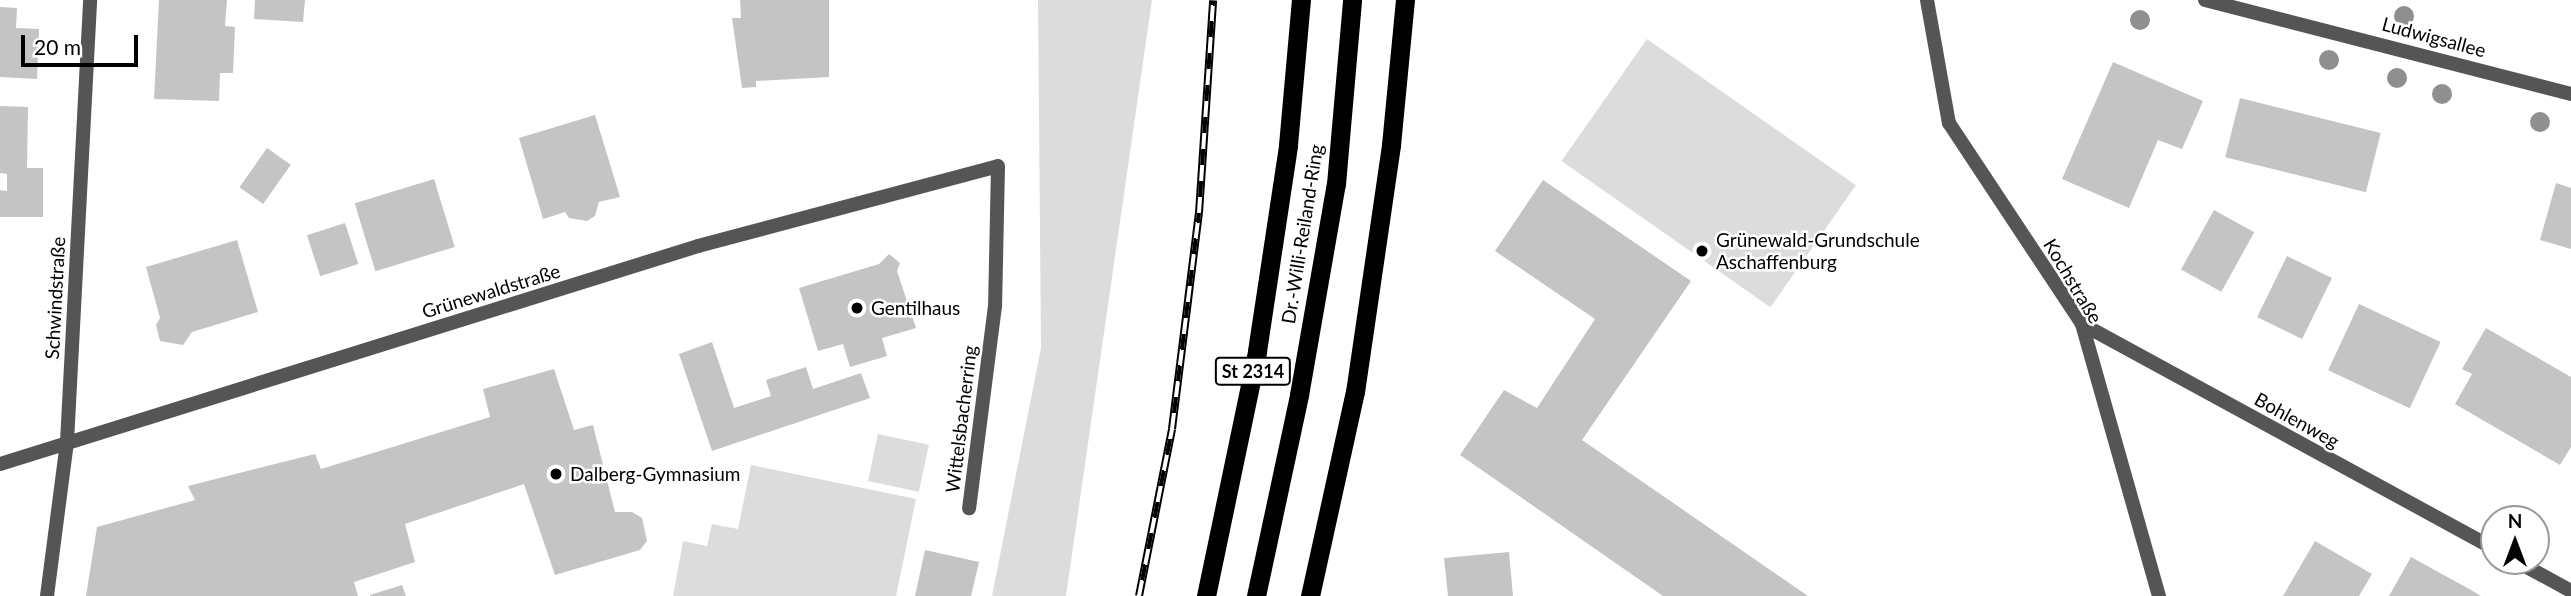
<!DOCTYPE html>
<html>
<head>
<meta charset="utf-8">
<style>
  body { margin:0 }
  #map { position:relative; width:2571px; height:596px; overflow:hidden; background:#fff; font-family:Lato,sans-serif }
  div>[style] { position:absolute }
  .green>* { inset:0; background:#dcdcdc; transform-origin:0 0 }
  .building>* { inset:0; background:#c4c4c4; transform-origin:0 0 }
  .minor>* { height:14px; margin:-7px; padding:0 7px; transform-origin:7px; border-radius:7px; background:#555 }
  .tertiary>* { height:14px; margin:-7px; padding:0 7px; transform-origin:7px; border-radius:7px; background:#555 }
  .trunk>* { height:19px; margin:-9.5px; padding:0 9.5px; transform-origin:9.5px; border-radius:9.5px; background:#000 }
  .rail>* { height:8px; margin-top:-4px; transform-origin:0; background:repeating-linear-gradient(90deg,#fff 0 16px,#000 0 32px); box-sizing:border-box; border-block:2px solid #000 }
  .trees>* { width:20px; height:20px; margin:-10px; border-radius:50%; background:#8f8f8f }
  .dots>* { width:19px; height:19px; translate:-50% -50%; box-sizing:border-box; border:4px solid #fff; border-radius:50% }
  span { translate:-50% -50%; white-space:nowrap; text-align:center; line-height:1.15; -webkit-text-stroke:5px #fff; paint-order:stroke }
  .shield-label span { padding:2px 5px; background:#fff; border:2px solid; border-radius:5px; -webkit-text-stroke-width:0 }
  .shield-label { font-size:18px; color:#000; font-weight:700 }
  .street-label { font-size:19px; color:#000 }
  .poi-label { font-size:19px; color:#000 }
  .left { translate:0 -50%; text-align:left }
  .north { position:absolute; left:2480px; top:505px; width:70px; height:70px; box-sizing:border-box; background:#fff; border:2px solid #999; border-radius:50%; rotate:0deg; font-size:19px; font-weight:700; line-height:28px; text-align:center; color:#000 }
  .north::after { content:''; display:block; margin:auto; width:24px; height:32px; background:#000; clip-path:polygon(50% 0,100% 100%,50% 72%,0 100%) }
  .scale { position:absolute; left:21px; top:35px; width:117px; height:32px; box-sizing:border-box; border:4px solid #000; border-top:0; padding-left:9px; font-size:21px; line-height:24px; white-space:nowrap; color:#000; -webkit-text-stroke:5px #fff; paint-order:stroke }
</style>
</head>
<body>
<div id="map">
  <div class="green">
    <div style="clip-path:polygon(1038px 0,1152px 0,1066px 596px,992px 596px,1041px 348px)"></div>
    <div style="left:1647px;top:39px;width:255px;height:149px;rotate:35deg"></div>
    <div style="left:878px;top:434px;width:52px;height:48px;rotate:12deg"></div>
    <div style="clip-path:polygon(751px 465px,916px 499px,896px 596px,673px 596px,683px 541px,707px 546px,712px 524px,738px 529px)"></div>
  </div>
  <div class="building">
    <div style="clip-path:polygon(159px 0,227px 0,225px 26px,235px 27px,233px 73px,220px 73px,219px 101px,154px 99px)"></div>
    <div style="clip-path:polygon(255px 0,305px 0,303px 22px,254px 19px)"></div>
    <div style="clip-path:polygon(740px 0,829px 0,829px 77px,756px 81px,756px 87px,742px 88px,732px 18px,741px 18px)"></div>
    <div style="clip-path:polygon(0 7px,17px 8px,16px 28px,39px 29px,37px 79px,0 77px)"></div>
    <div style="clip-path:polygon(2113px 62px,2203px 101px,2182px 149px,2158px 140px,2129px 208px,2062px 179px)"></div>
    <div style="left:2240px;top:98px;width:145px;height:61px;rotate:14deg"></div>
    <div style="clip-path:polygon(0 106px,28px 107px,27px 168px,43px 168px,43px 217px,0 217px,0 190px,7px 191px,7px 174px,0 173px)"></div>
    <div style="clip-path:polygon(595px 115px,620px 197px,599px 202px,595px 216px,587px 221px,569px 218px,565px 212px,543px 219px,519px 138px)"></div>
    <div style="left:267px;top:148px;width:29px;height:48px;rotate:35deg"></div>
    <div style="left:434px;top:179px;width:71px;height:83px;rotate:73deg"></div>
    <div style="clip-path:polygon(1543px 180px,1691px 281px,1582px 440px,1808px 596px,1663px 596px,1460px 455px,1504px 390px,1537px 408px,1595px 319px,1495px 251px)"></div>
    <div style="clip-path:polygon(2556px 183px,2571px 188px,2571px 249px,2540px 240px)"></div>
    <div style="left:2214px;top:210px;width:46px;height:68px;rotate:29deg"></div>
    <div style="left:345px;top:223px;width:43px;height:40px;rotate:72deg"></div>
    <div style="clip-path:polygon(237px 240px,258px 312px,192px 332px,183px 345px,160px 341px,156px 325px,160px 318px,146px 267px)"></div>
    <div style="clip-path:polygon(889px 254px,900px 263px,897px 271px,916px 328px,882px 338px,887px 356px,850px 367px,843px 344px,818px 351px,799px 288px,879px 264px)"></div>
    <div style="left:2287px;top:256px;width:50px;height:68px;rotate:26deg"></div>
    <div style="left:2359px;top:304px;width:90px;height:73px;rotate:25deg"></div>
    <div style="clip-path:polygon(2486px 328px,2571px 377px,2571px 447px,2560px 465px,2455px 404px,2472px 374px,2462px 369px)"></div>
    <div style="clip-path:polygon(712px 342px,734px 408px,771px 396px,766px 380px,806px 367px,813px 389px,861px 373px,870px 398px,712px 451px,679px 354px)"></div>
    <div style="clip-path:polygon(554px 369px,574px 430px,593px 425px,615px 512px,632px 512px,642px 518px,647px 541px,640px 550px,555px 575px,524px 484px,405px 524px,415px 562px,354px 582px,358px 596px,86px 596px,97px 527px,195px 500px,188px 486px,315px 454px,321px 469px,490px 417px,483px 389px)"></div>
    <div style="clip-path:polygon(2315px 541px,2372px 574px,2359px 596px,2283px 596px)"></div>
    <div style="clip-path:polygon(925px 550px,979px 562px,971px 596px,915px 596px)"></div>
    <div style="clip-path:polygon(1509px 552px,1513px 596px,1448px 596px,1444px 558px)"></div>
    <div style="clip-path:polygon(2411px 557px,2471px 590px,2481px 596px,2389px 596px)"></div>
    <div style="clip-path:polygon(402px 585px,406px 596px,370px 596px,370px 595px)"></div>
  </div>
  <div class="minor">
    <div style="left:1927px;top:0;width:125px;rotate:79.9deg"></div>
    <div style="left:1949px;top:123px;width:241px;rotate:56.5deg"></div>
    <div style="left:2082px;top:324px;width:283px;rotate:74.2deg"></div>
    <div style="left:2082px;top:324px;width:469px;rotate:28.6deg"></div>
    <div style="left:0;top:464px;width:731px;rotate:-17.34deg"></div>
    <div style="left:698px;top:246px;width:310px;rotate:-14.9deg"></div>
    <div style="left:998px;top:166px;width:140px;rotate:91.2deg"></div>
    <div style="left:995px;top:306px;width:204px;rotate:97.3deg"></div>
    <div style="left:2516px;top:561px;width:63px;rotate:28.6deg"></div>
    <div style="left:47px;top:596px;width:155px;rotate:-82.6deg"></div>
    <div style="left:67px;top:442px;width:443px;rotate:-87deg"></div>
  </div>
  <div class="tertiary">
    <div style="left:2205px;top:0;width:378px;rotate:14.4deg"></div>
  </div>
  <div class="trunk">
    <div style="left:1206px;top:596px;width:250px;rotate:-78.2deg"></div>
    <div style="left:1257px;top:351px;width:208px;rotate:-81.4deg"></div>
    <div style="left:1288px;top:145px;width:146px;rotate:-84.9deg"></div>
    <div style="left:1256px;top:596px;width:206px;rotate:-77.9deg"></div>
    <div style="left:1299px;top:395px;width:214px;rotate:-80.1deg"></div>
    <div style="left:1336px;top:184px;width:185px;rotate:-85deg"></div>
    <div style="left:1310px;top:596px;width:209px;rotate:-77.6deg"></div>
    <div style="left:1355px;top:392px;width:250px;rotate:-81.7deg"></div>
    <div style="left:1391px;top:145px;width:146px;rotate:-84.5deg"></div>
  </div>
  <div class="rail">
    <div style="left:1139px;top:596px;width:170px;rotate:-78.8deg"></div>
    <div style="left:1172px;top:429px;width:218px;rotate:-82.9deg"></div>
    <div style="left:1199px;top:213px;width:213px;rotate:-86.2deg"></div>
  </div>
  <div class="trees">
    <div style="left:2404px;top:16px"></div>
    <div style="left:2140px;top:20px"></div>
    <div style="left:2329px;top:60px"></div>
    <div style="left:2397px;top:78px"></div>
    <div style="left:2442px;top:94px"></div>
    <div style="left:2540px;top:122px"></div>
  </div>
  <div class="dots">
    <div style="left:1702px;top:251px;background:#000"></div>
    <div style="left:857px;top:308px;background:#000"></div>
    <div style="left:556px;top:474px;background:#000"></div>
  </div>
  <div class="shield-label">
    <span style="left:1253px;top:371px">St 2314</span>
  </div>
  <div class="street-label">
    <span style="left:2434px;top:37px;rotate:15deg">Ludwigsallee</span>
    <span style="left:1302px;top:234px;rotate:-81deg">Dr.-Willi-Reiland-Ring</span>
    <span style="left:2073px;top:281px;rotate:59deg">Kochstraße</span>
    <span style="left:491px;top:291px;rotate:-17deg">Grünewaldstraße</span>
    <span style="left:55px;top:298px;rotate:-87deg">Schwindstraße</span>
    <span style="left:961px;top:419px;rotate:-83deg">Wittelsbacherring</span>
    <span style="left:2297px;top:420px;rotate:29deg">Bohlenweg</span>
  </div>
  <div class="poi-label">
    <span class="left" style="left:1716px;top:251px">Grünewald-Grundschule<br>Aschaffenburg</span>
    <span class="left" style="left:871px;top:308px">Gentilhaus</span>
    <span class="left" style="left:570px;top:474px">Dalberg-Gymnasium</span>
  </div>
  <div class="north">N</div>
  <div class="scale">20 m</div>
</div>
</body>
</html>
